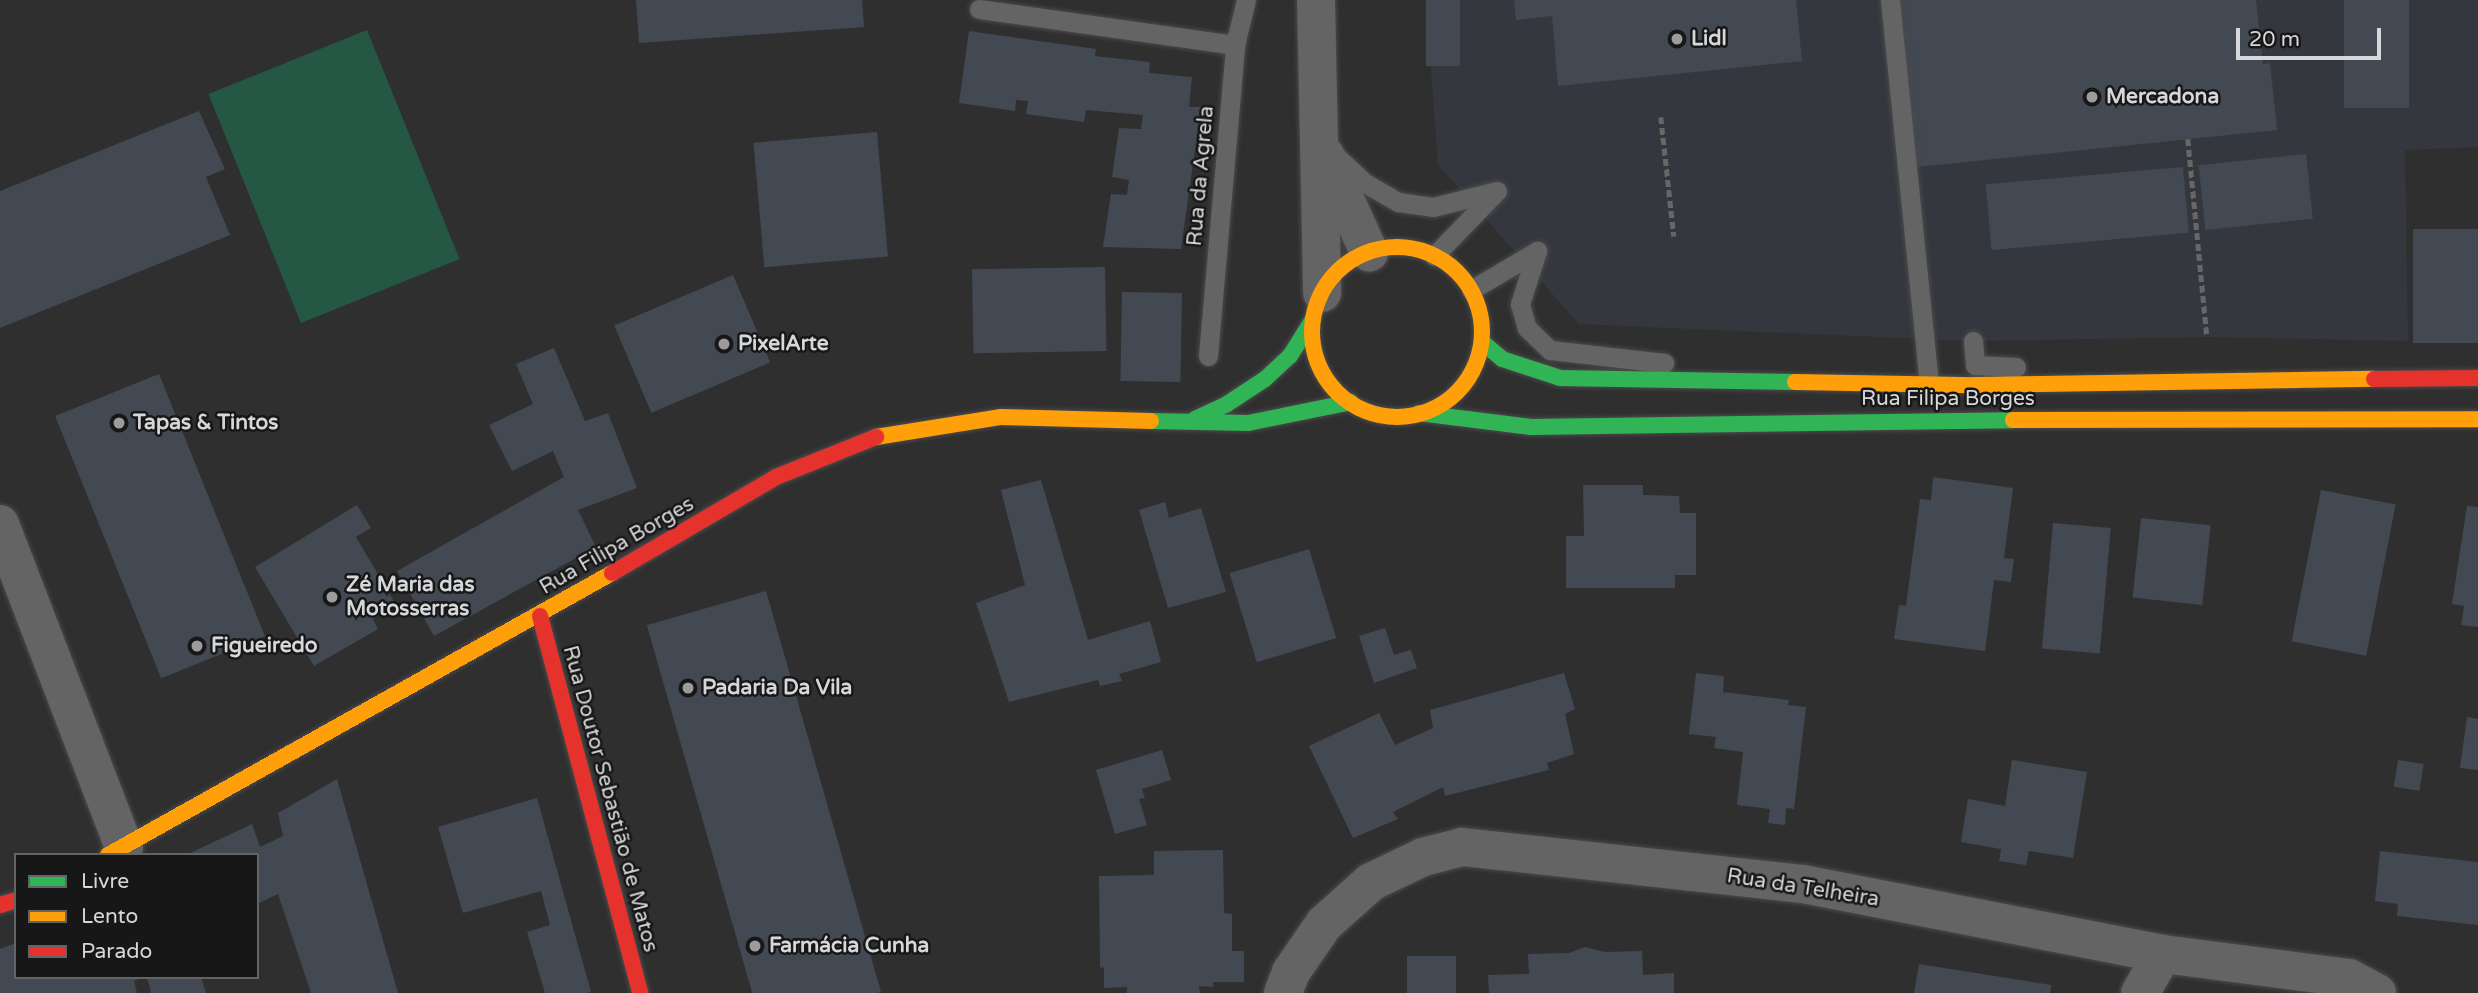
<!DOCTYPE html>
<html>
<head>
<meta charset="utf-8">
<style>
  body { margin:0 }
  #map { position:relative; width:2478px; height:993px; overflow:hidden; background:#2f2f30; font-family:"Varela Round",sans-serif }
  div>[style] { position:absolute }
  .built>* { inset:0; background:#34383e }
  .green>* { inset:0; background:#255844; transform-origin:0 0 }
  .building>* { inset:0; background:#434953; transform-origin:0 0 }
  .path>* { height:4.5px; margin-top:-2.25px; transform-origin:0; background:repeating-linear-gradient(90deg,#686767 0 7px,transparent 0 10.5px) }
  .roads { filter:drop-shadow(0 0 2px #4a4a4b) drop-shadow(0 0 2px #4a4a4b) }
  .lane>* { height:19px; margin:-9.5px; padding:0 9.5px; transform-origin:9.5px; border-radius:9.5px; background:#646464 }
  .street>* { height:38px; margin:-19px; padding:0 19px; transform-origin:19px; border-radius:19px; background:#646464 }
  .fast>* { height:16px; margin:-8px; padding:0 8px; transform-origin:8px; border-radius:8px; background:#30b455 }
  .slow>* { height:16px; margin:-8px; padding:0 8px; transform-origin:8px; border-radius:8px; background:#ff9f0a }
  .slow>.ring { margin:-8px; padding:0; box-sizing:content-box; background:none; border:16px solid #ff9f0a; border-radius:50% }
  .jam>* { height:16px; margin:-8px; padding:0 8px; transform-origin:8px; border-radius:8px; background:#e5322d }
  .dots>* { width:19px; height:19px; translate:-50% -50%; box-sizing:border-box; border:4px solid #171718; border-radius:50% }
  span { translate:-50% -50%; white-space:nowrap; text-align:center; line-height:1.15; -webkit-text-stroke:5px #171718; paint-order:stroke }
  .poi-label { font-size:21px; color:#d6d7d8; font-weight:700 }
  .left { translate:0 -50%; text-align:left }
  .street-label { font-size:21px; color:#d6d7d8 }
  .legend { position:absolute; left:14px; top:853px; width:245px; height:126px; box-sizing:border-box; background:#171718; border:2px solid #636465; margin:0; padding:9px 12px; list-style:none; font-size:21px; color:#d6d7d8 }
  .legend li { display:flex; align-items:center; gap:14px; height:35px }
  .legend b { width:35px; border:2px solid #636465 }
  .scale { position:absolute; left:2236px; top:28px; width:145px; height:32px; box-sizing:border-box; border:4px solid #d6d7d8; border-top:0; padding-left:9px; font-size:21px; line-height:24px; white-space:nowrap; color:#d6d7d8; -webkit-text-stroke:5px #171718; paint-order:stroke }
</style>
</head>
<body>
<div id="map">
  <div class="built">
    <div style="clip-path:polygon(1426px 0,2478px 0,2478px 147px,2405px 150px,2408px 341px,2207px 337px,1973px 341px,1579px 324px,1438px 165px)"></div>
  </div>
  <div class="green">
    <div style="left:367px;top:30px;width:247px;height:171px;rotate:68deg"></div>
  </div>
  <div class="building">
    <div style="clip-path:polygon(636px 0,862px 0,864px 27px,639px 43px)"></div>
    <div style="left:1426px;top:0;width:34px;height:66px"></div>
    <div style="clip-path:polygon(1514px 0,1796px 0,1802px 61px,1558px 86px,1552px 16px,1516px 20px)"></div>
    <div style="clip-path:polygon(1900px 0,2256px 0,2263px 64px,2270px 63px,2277px 130px,1917px 167px)"></div>
    <div style="left:2344px;top:0;width:65px;height:108px"></div>
    <div style="clip-path:polygon(969px 31px,1096px 49px,1095px 56px,1150px 62px,1149px 73px,1192px 77px,1189px 107px,1201px 107px,1181px 249px,1103px 247px,1111px 194px,1127px 195px,1129px 180px,1112px 177px,1119px 128px,1141px 129px,1143px 115px,1086px 110px,1084px 122px,1026px 114px,1028px 101px,1016px 100px,1015px 111px,959px 103px)"></div>
    <div style="clip-path:polygon(199px 111px,225px 169px,206px 177px,230px 235px,0 328px,0 191px)"></div>
    <div style="left:877px;top:132px;width:125px;height:124px;rotate:85deg"></div>
    <div style="left:2306px;top:154px;width:65px;height:108px;rotate:84deg"></div>
    <div style="left:2183px;top:167px;width:66px;height:198px;rotate:85deg"></div>
    <div style="left:2478px;top:229px;width:114px;height:65px;rotate:90deg"></div>
    <div style="left:1105px;top:267px;width:84px;height:133px;rotate:89deg"></div>
    <div style="left:733px;top:275px;width:95px;height:129px;rotate:67deg"></div>
    <div style="left:1122px;top:292px;width:60px;height:89px;rotate:1deg"></div>
    <div style="clip-path:polygon(554px 348px,585px 421px,608px 413px,637px 488px,578px 510px,596px 547px,434px 636px,397px 571px,564px 477px,553px 451px,512px 471px,489px 425px,533px 404px,516px 364px)"></div>
    <div style="left:159px;top:374px;width:283px;height:112px;rotate:68deg"></div>
    <div style="clip-path:polygon(1933px 477px,2013px 488px,2004px 558px,2014px 559px,2011px 582px,1994px 580px,1985px 651px,1894px 639px,1899px 605px,1906px 606px,1920px 499px,1931px 500px)"></div>
    <div style="clip-path:polygon(1041px 480px,1088px 640px,1150px 621px,1161px 662px,1119px 674px,1122px 681px,1100px 686px,1098px 680px,1009px 702px,976px 603px,1025px 585px,1001px 490px)"></div>
    <div style="clip-path:polygon(1583px 485px,1643px 485px,1643px 495px,1679px 496px,1680px 513px,1696px 513px,1696px 575px,1675px 575px,1675px 588px,1566px 588px,1566px 536px,1584px 536px)"></div>
    <div style="left:2321px;top:490px;width:76px;height:154px;rotate:11deg"></div>
    <div style="clip-path:polygon(1165px 502px,1169px 518px,1201px 508px,1226px 592px,1168px 608px,1139px 510px)"></div>
    <div style="clip-path:polygon(357px 505px,371px 528px,356px 537px,396px 605px,373px 619px,378px 629px,314px 666px,255px 567px)"></div>
    <div style="clip-path:polygon(2467px 506px,2478px 507px,2478px 627px,2461px 625px,2464px 606px,2452px 604px)"></div>
    <div style="left:2141px;top:518px;width:70px;height:80px;rotate:6deg"></div>
    <div style="left:2053px;top:523px;width:58px;height:126px;rotate:5deg"></div>
    <div style="left:1309px;top:549px;width:93px;height:83px;rotate:73deg"></div>
    <div style="left:766px;top:591px;width:417px;height:124px;rotate:74deg"></div>
    <div style="clip-path:polygon(1385px 628px,1394px 655px,1411px 650px,1417px 668px,1374px 683px,1359px 636px)"></div>
    <div style="clip-path:polygon(1564px 673px,1575px 709px,1565px 714px,1574px 754px,1547px 763px,1549px 770px,1445px 796px,1443px 787px,1393px 812px,1398px 819px,1353px 838px,1309px 746px,1379px 713px,1395px 745px,1433px 728px,1430px 710px)"></div>
    <div style="clip-path:polygon(1696px 673px,1724px 676px,1723px 692px,1789px 700px,1788px 705px,1806px 707px,1794px 809px,1786px 808px,1785px 825px,1768px 823px,1770px 809px,1737px 805px,1743px 752px,1714px 748px,1716px 737px,1689px 734px)"></div>
    <div style="clip-path:polygon(2467px 717px,2478px 719px,2478px 770px,2460px 768px)"></div>
    <div style="clip-path:polygon(1162px 750px,1171px 780px,1142px 789px,1145px 798px,1139px 799px,1147px 825px,1115px 834px,1096px 770px)"></div>
    <div style="clip-path:polygon(2012px 760px,2087px 772px,2073px 858px,2029px 851px,2026px 865px,1999px 861px,2001px 849px,1961px 842px,1968px 799px,2005px 806px)"></div>
    <div style="left:2398px;top:760px;width:26px;height:27px;rotate:9deg"></div>
    <div style="clip-path:polygon(337px 779px,398px 993px,311px 993px,278px 894px,257px 904px,257px 855px,186px 855px,252px 824px,260px 847px,283px 836px,278px 813px)"></div>
    <div style="clip-path:polygon(537px 798px,591px 992px,586px 993px,545px 993px,527px 932px,550px 925px,541px 891px,463px 913px,438px 827px)"></div>
    <div style="clip-path:polygon(1223px 850px,1224px 913px,1232px 914px,1232px 951px,1244px 951px,1244px 982px,1213px 982px,1213px 987px,1199px 986px,1200px 993px,1127px 993px,1127px 987px,1104px 988px,1104px 968px,1100px 967px,1099px 876px,1154px 875px,1154px 851px)"></div>
    <div style="clip-path:polygon(2380px 851px,2478px 862px,2478px 925px,2397px 916px,2398px 904px,2375px 901px)"></div>
    <div style="clip-path:polygon(16px 943px,16px 977px,143px 977px,134px 981px,137px 993px,0 993px,0 949px)"></div>
    <div style="clip-path:polygon(1585px 947px,1605px 952px,1642px 951px,1643px 975px,1674px 973px,1674px 993px,1489px 993px,1488px 975px,1529px 974px,1528px 954px,1569px 953px)"></div>
    <div style="left:1456px;top:956px;width:37px;height:49px;rotate:90deg"></div>
    <div style="clip-path:polygon(1919px 964px,2051px 985px,2050px 993px,1914px 993px)"></div>
    <div style="clip-path:polygon(147px 977px,201px 977px,206px 993px,151px 993px)"></div>
  </div>
  <div class="path">
    <div style="left:1661px;top:117px;width:120px;rotate:83.8deg"></div>
    <div style="left:2188px;top:139px;width:199px;rotate:84.5deg"></div>
  </div>
  <div class="roads">
    <div class="lane">
      <div style="left:1890px;top:0;width:386px;rotate:84.2deg"></div>
      <div style="left:979px;top:9px;width:259px;rotate:8deg"></div>
      <div style="left:1337px;top:157px;width:38px;rotate:43deg"></div>
      <div style="left:1365px;top:183px;width:38px;rotate:30deg"></div>
      <div style="left:1398px;top:202px;width:35px;rotate:8deg"></div>
      <div style="left:1433px;top:207px;width:66px;rotate:-14deg"></div>
      <div style="left:1537px;top:251px;width:56px;rotate:107.8deg"></div>
      <div style="left:1520px;top:304px;width:25px;rotate:74deg"></div>
      <div style="left:1527px;top:328px;width:32px;rotate:44deg"></div>
      <div style="left:1550px;top:350px;width:115px;rotate:6.5deg"></div>
      <div style="left:1434px;top:256px;width:86px;rotate:-45.9deg"></div>
      <div style="left:1471px;top:290px;width:77px;rotate:-30.6deg"></div>
      <div style="left:1973px;top:341px;width:24px;rotate:85deg"></div>
      <div style="left:1975px;top:365px;width:41px;rotate:2.8deg"></div>
      <div style="left:1208px;top:356px;width:312px;rotate:-85deg"></div>
      <div style="left:1235px;top:45px;width:46px;rotate:-76.3deg"></div>
    </div>
    <div class="street">
      <div style="left:1316px;top:0;width:293px;rotate:88.8deg"></div>
      <div style="left:1325px;top:155px;width:107px;rotate:65.6deg"></div>
      <div style="left:0;top:524px;width:346px;rotate:69deg"></div>
      <div style="left:1283px;top:993px;width:22px;rotate:-69deg"></div>
      <div style="left:1291px;top:972px;width:58px;rotate:-55.5deg"></div>
      <div style="left:1324px;top:924px;width:63px;rotate:-41.8deg"></div>
      <div style="left:1371px;top:882px;width:58px;rotate:-25.7deg"></div>
      <div style="left:1423px;top:857px;width:40px;rotate:-14.4deg"></div>
      <div style="left:1462px;top:847px;width:343px;rotate:6.2deg"></div>
      <div style="left:1803px;top:884px;width:367px;rotate:11deg"></div>
      <div style="left:2163px;top:954px;width:188px;rotate:7.4deg"></div>
      <div style="left:2349px;top:978px;width:32px;rotate:28deg"></div>
      <div style="left:2140px;top:993px;width:45px;rotate:-59.5deg"></div>
    </div>
    <div class="fast">
      <div style="left:1482px;top:342px;width:26px;rotate:40deg"></div>
      <div style="left:1502px;top:359px;width:61px;rotate:18.1deg"></div>
      <div style="left:1560px;top:378px;width:235px;rotate:1deg"></div>
      <div style="left:1419px;top:413px;width:113px;rotate:7.1deg"></div>
      <div style="left:1531px;top:427px;width:482px;rotate:-0.8deg"></div>
      <div style="left:1195px;top:419px;width:35px;rotate:-25deg"></div>
      <div style="left:1227px;top:404px;width:45px;rotate:-33.3deg"></div>
      <div style="left:1265px;top:379px;width:34px;rotate:-43deg"></div>
      <div style="left:1290px;top:356px;width:44px;rotate:-58.1deg"></div>
      <div style="left:1151px;top:421px;width:97px;rotate:1.2deg"></div>
      <div style="left:1248px;top:423px;width:105px;rotate:-11.5deg"></div>
    </div>
    <div class="slow">
      <div class="ring" style="left:1312px;top:247px;width:154px;height:154px"></div>
      <div style="left:1795px;top:382px;width:180px;rotate:1deg"></div>
      <div style="left:1975px;top:385px;width:399px;rotate:-0.9deg"></div>
      <div style="left:2013px;top:420px;width:465px;rotate:-0.1deg"></div>
      <div style="left:876px;top:437px;width:127px;rotate:-9.1deg"></div>
      <div style="left:1001px;top:417px;width:150px;rotate:1.5deg"></div>
      <div style="left:108px;top:855px;width:578px;rotate:-29.23deg"></div>
    </div>
    <div class="jam">
      <div style="left:2374px;top:379px;width:104px;rotate:-0.6deg"></div>
      <div style="left:612px;top:573px;width:190px;rotate:-30.3deg"></div>
      <div style="left:776px;top:477px;width:108px;rotate:-21.8deg"></div>
      <div style="left:540px;top:616px;width:390px;rotate:75.1deg"></div>
      <div style="left:0;top:905px;width:17px;rotate:-17deg"></div>
    </div>
  </div>
  <div class="dots">
    <div style="left:1677px;top:39px;background:#9c9c9d"></div>
    <div style="left:2092px;top:97px;background:#9c9c9d"></div>
    <div style="left:724px;top:344px;background:#9c9c9d"></div>
    <div style="left:119px;top:423px;background:#9c9c9d"></div>
    <div style="left:332px;top:597px;background:#9c9c9d"></div>
    <div style="left:197px;top:646px;background:#9c9c9d"></div>
    <div style="left:688px;top:688px;background:#9c9c9d"></div>
    <div style="left:755px;top:946px;background:#9c9c9d"></div>
  </div>
  <div class="poi-label">
    <span class="left" style="left:1691px;top:39px">Lidl</span>
    <span class="left" style="left:2106px;top:97px">Mercadona</span>
    <span class="left" style="left:738px;top:344px">PixelArte</span>
    <span class="left" style="left:133px;top:423px">Tapas &amp; Tintos</span>
    <span class="left" style="left:346px;top:597px">Zé Maria das<br>Motosserras</span>
    <span class="left" style="left:211px;top:646px">Figueiredo</span>
    <span class="left" style="left:702px;top:688px">Padaria Da Vila</span>
    <span class="left" style="left:769px;top:946px">Farmácia Cunha</span>
  </div>
  <div class="street-label">
    <span style="left:1201px;top:176px;rotate:-85deg">Rua da Agrela</span>
    <span style="left:1948px;top:399px">Rua Filipa Borges</span>
    <span style="left:617px;top:546px;rotate:-30deg">Rua Filipa Borges</span>
    <span style="left:610px;top:799px;rotate:75deg">Rua Doutor Sebastião de Matos</span>
    <span style="left:1803px;top:888px;rotate:9deg">Rua da Telheira</span>
  </div>
  <ul class="legend">
  <li><b style="height:9px;background:#30b455"></b>Livre</li>
  <li><b style="height:9px;background:#ff9f0a"></b>Lento</li>
  <li><b style="height:9px;background:#e5322d"></b>Parado</li>
  </ul>
  <div class="scale">20 m</div>
</div>
</body>
</html>
